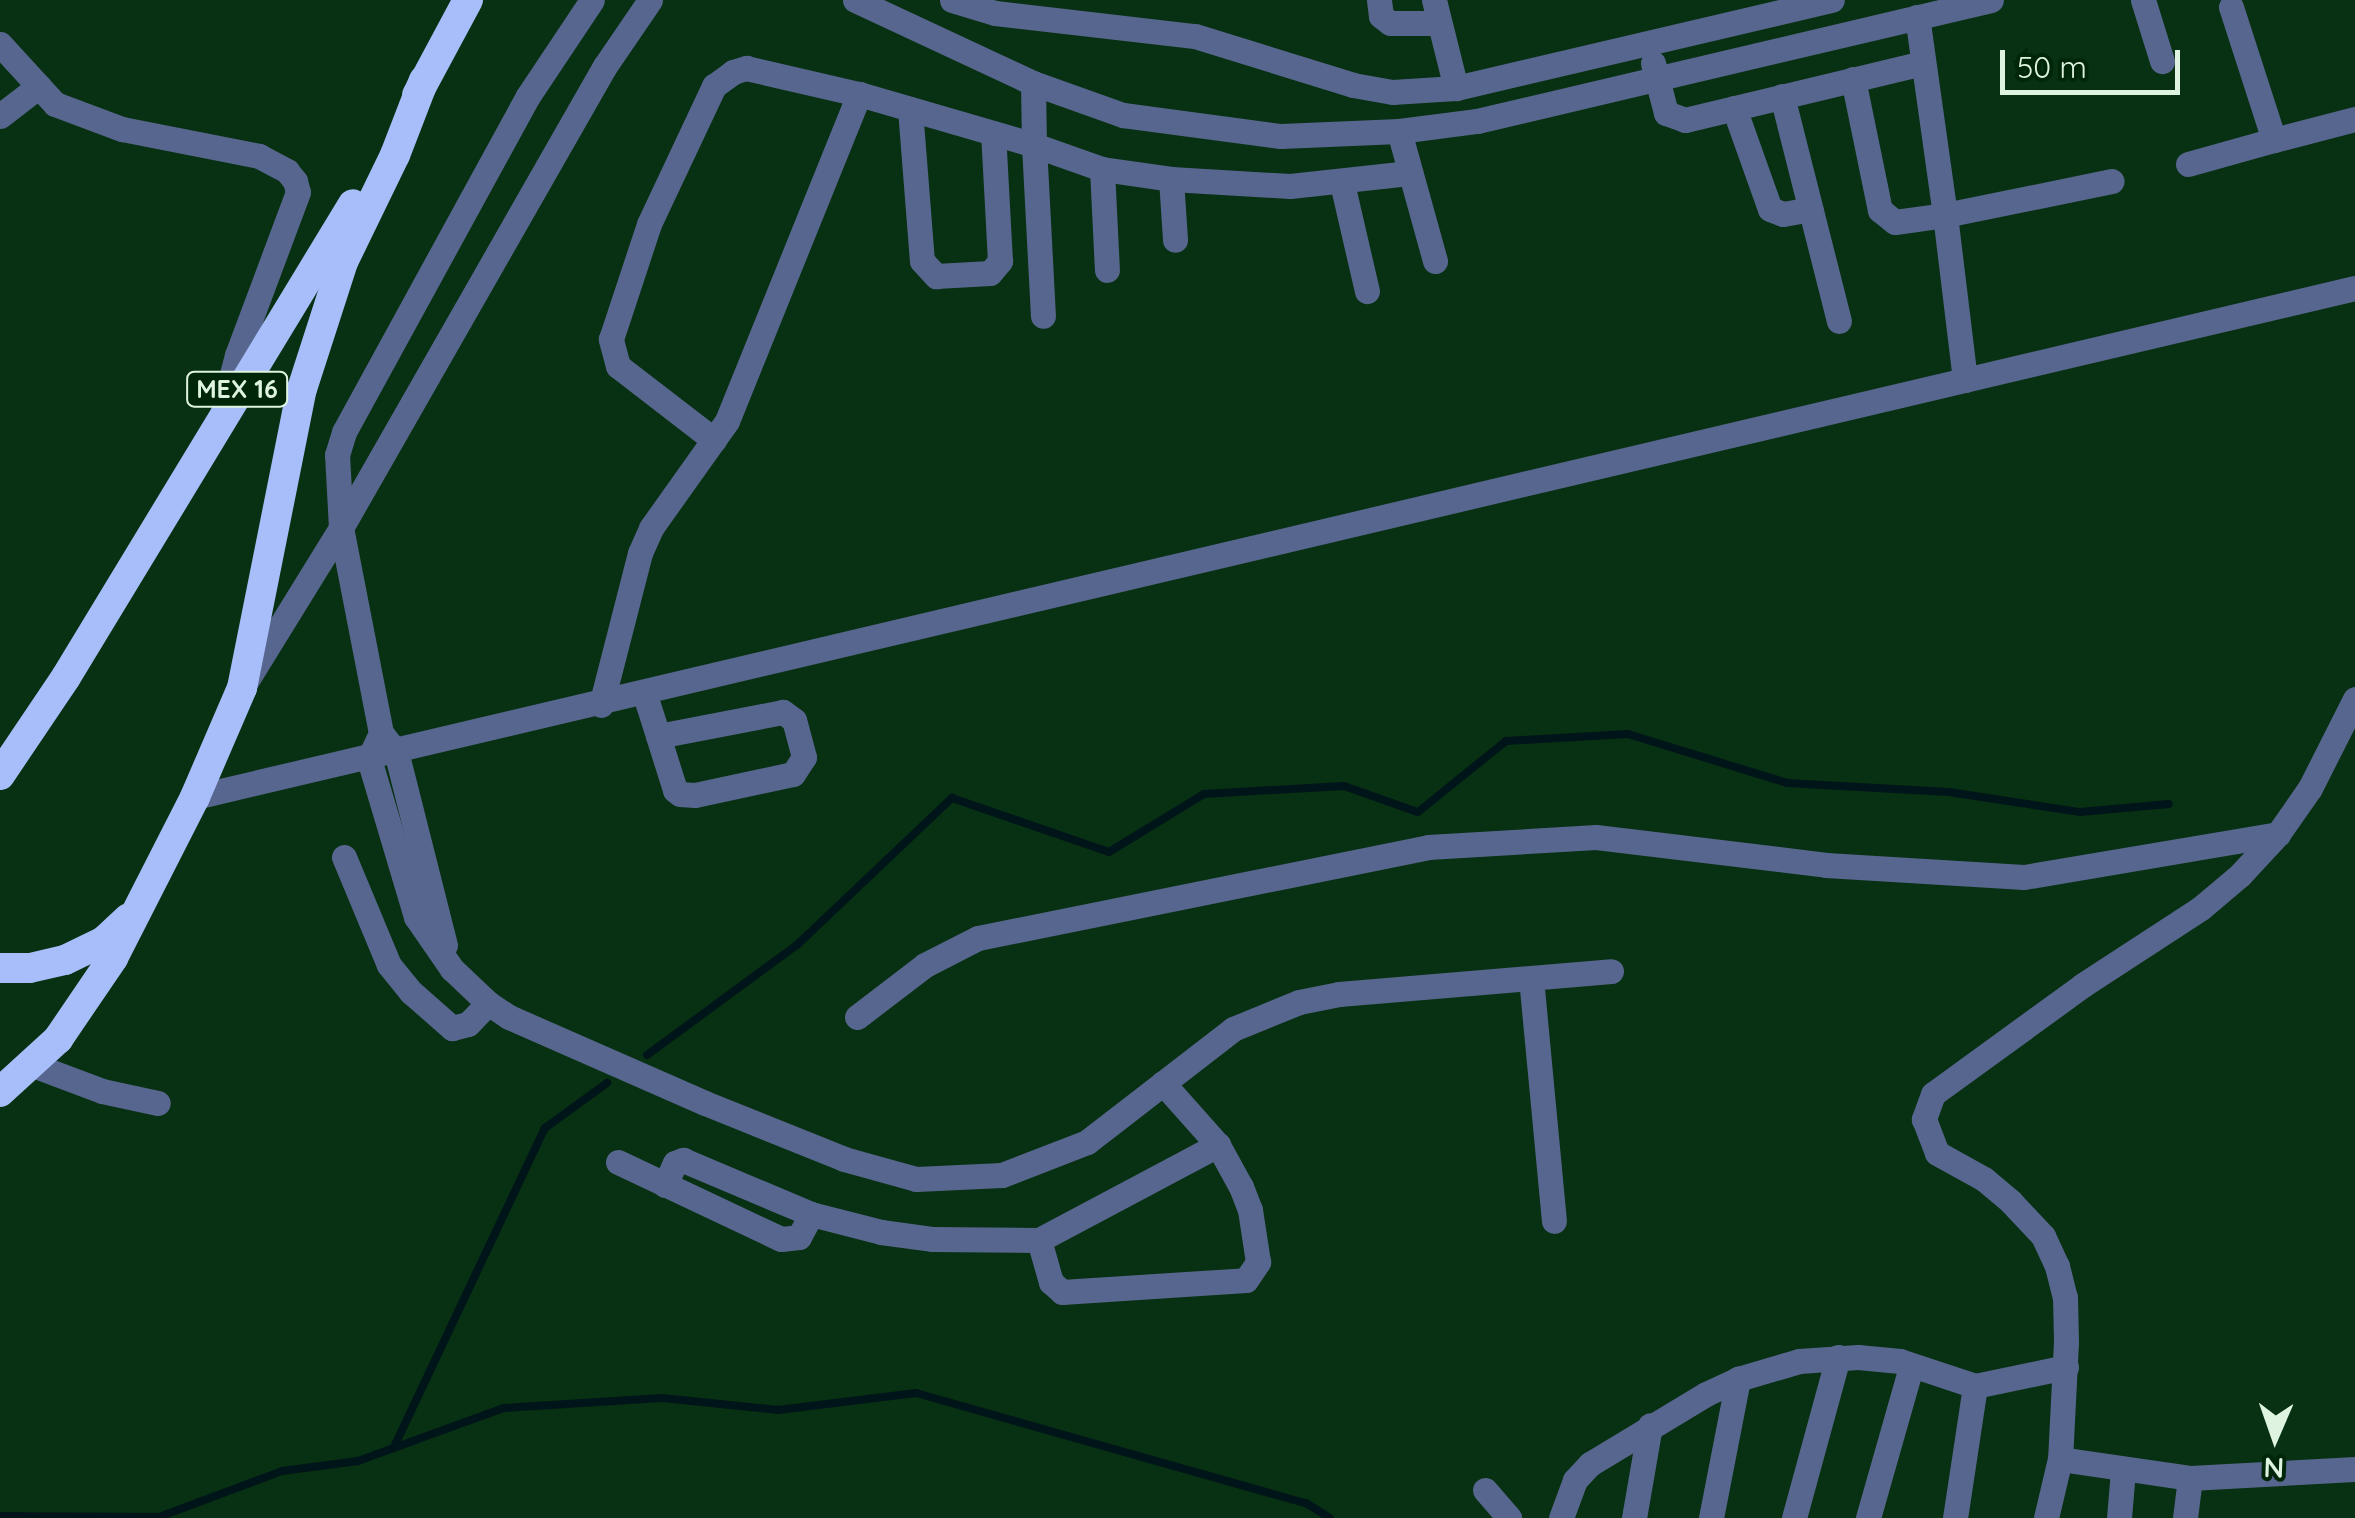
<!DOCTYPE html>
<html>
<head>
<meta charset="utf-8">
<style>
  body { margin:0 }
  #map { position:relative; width:2355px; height:1518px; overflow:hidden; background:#083012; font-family:Quicksand,sans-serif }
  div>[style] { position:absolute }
  .stream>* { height:8px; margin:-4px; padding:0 4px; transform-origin:4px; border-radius:4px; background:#001519 }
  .minor>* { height:25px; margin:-12.5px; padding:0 12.5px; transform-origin:12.5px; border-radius:12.5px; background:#57668e }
  .highway>* { height:30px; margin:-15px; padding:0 15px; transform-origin:15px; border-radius:15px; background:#a7befa }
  span { translate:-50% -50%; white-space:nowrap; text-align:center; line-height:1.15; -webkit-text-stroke:10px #002609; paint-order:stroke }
  .shield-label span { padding:2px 8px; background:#002609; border:2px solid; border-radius:8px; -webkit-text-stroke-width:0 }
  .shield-label { font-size:25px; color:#def3e0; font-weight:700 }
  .north { position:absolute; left:2225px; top:1388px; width:100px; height:100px; -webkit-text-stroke:8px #002609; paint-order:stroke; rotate:182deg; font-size:28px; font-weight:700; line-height:40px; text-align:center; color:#def3e0 }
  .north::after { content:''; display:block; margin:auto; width:35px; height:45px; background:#def3e0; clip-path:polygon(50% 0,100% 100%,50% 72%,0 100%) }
  .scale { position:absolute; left:2000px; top:50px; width:180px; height:45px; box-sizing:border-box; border:5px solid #def3e0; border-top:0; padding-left:12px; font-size:30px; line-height:35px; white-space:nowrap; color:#def3e0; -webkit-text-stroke:8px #002609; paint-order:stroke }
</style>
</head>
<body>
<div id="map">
  <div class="stream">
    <div style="left:647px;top:1055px;width:186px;rotate:-36.3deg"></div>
    <div style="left:797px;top:945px;width:214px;rotate:-43.5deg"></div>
    <div style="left:952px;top:798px;width:166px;rotate:19deg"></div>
    <div style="left:1109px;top:852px;width:111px;rotate:-31.4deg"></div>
    <div style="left:1204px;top:794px;width:140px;rotate:-3.3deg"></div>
    <div style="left:1344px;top:786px;width:78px;rotate:19.4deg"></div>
    <div style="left:1418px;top:812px;width:113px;rotate:-38.9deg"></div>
    <div style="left:1506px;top:741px;width:122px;rotate:-3.3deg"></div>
    <div style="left:1628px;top:734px;width:166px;rotate:17.1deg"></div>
    <div style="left:1787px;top:783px;width:162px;rotate:3.2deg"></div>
    <div style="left:1949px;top:792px;width:133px;rotate:8.7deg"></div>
    <div style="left:2080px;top:812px;width:89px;rotate:-5.1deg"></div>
    <div style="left:394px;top:1447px;width:353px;rotate:-64.7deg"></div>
    <div style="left:545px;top:1128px;width:77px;rotate:-36deg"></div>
    <div style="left:0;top:1516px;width:159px;rotate:0.4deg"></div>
    <div style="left:159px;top:1517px;width:131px;rotate:-20.5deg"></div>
    <div style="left:282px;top:1471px;width:77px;rotate:-7.5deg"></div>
    <div style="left:358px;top:1461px;width:155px;rotate:-20deg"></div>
    <div style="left:504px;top:1408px;width:158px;rotate:-3.6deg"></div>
    <div style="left:662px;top:1398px;width:117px;rotate:5.9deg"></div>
    <div style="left:778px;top:1410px;width:139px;rotate:-7deg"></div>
    <div style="left:916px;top:1393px;width:405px;rotate:15.8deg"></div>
    <div style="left:1306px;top:1503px;width:28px;rotate:32deg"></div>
  </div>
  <div class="minor">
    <div style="left:855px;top:0;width:196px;rotate:25deg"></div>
    <div style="left:1033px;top:83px;width:96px;rotate:19.6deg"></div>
    <div style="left:1123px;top:115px;width:159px;rotate:7.6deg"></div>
    <div style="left:1281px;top:136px;width:118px;rotate:-2.4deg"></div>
    <div style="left:1399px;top:131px;width:79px;rotate:-7.3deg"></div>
    <div style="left:1477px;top:121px;width:528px;rotate:-13.25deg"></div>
    <div style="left:952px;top:0;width:45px;rotate:16.8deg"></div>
    <div style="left:995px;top:13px;width:201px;rotate:6.6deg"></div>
    <div style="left:1195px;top:36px;width:165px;rotate:17.2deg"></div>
    <div style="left:1353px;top:85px;width:40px;rotate:10deg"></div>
    <div style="left:1392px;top:92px;width:64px;rotate:-3.6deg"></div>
    <div style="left:1456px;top:88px;width:386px;rotate:-13.2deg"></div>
    <div style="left:1379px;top:0;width:16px;rotate:83deg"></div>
    <div style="left:1381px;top:16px;width:11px;rotate:38deg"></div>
    <div style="left:1390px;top:23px;width:49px"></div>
    <div style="left:1434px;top:0;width:91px;rotate:76deg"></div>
    <div style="left:2143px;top:0;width:64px;rotate:72.7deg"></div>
    <div style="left:2231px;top:7px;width:140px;rotate:72.1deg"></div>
    <div style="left:2274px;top:140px;width:84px;rotate:-14.5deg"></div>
    <div style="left:0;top:44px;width:81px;rotate:47.5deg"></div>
    <div style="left:55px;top:104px;width:72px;rotate:20.5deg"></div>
    <div style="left:122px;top:129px;width:140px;rotate:11.1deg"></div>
    <div style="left:259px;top:156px;width:32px;rotate:28deg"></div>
    <div style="left:287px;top:171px;width:13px;rotate:51deg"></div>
    <div style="left:295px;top:181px;width:11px;rotate:75deg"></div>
    <div style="left:298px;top:192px;width:174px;rotate:110.5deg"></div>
    <div style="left:237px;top:355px;width:56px;rotate:104.5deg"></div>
    <div style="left:1653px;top:63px;width:52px;rotate:75.4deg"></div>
    <div style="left:1666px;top:113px;width:20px;rotate:20deg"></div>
    <div style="left:1685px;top:120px;width:244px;rotate:-13.5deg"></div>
    <div style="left:1853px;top:79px;width:134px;rotate:78.4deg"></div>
    <div style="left:1880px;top:210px;width:19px;rotate:39deg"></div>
    <div style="left:1895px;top:222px;width:50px;rotate:-8deg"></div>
    <div style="left:1945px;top:215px;width:200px;rotate:-98deg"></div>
    <div style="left:1033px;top:83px;width:62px;rotate:89.1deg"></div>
    <div style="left:1034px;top:145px;width:72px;rotate:19.4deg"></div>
    <div style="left:1102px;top:169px;width:70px;rotate:8.2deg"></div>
    <div style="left:1171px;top:179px;width:119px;rotate:3.4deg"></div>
    <div style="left:1290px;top:186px;width:120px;rotate:-6.2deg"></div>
    <div style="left:1782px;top:96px;width:232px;rotate:75.8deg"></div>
    <div style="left:1734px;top:108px;width:107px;rotate:70.4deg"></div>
    <div style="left:1770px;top:209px;width:14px;rotate:21deg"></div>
    <div style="left:1783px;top:214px;width:28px;rotate:-10deg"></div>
    <div style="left:910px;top:109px;width:152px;rotate:85.5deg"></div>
    <div style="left:922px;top:261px;width:21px;rotate:47deg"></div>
    <div style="left:936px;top:276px;width:54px;rotate:-3.2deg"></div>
    <div style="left:990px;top:273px;width:16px;rotate:-50deg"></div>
    <div style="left:1000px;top:261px;width:128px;rotate:-93.1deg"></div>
    <div style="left:0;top:116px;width:49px;rotate:-37.6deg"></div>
    <div style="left:1399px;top:131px;width:135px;rotate:74.5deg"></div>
    <div style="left:2188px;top:164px;width:89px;rotate:-15.6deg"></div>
    <div style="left:1102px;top:169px;width:101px;rotate:87.2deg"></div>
    <div style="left:1171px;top:179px;width:61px;rotate:86.2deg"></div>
    <div style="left:1342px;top:183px;width:111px;rotate:77deg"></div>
    <div style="left:1965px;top:380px;width:166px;rotate:-96.9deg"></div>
    <div style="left:1945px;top:215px;width:170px;rotate:-11.5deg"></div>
    <div style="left:714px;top:440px;width:121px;rotate:-142.4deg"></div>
    <div style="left:618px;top:366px;width:28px;rotate:-105deg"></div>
    <div style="left:611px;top:339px;width:121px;rotate:-71.7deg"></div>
    <div style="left:649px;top:224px;width:153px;rotate:-64.8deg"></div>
    <div style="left:714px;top:86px;width:24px;rotate:-36deg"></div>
    <div style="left:733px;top:72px;width:14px;rotate:-17deg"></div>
    <div style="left:746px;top:68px;width:116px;rotate:13deg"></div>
    <div style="left:859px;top:94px;width:182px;rotate:16.2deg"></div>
    <div style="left:1034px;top:145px;width:171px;rotate:87deg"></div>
    <div style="left:247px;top:680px;width:179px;rotate:-58.3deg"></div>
    <div style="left:341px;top:528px;width:532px;rotate:-60.26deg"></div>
    <div style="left:605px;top:66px;width:80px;rotate:-55.7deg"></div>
    <div style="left:644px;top:692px;width:46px;rotate:72.3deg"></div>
    <div style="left:658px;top:736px;width:57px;rotate:72.5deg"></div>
    <div style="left:675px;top:790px;width:6px;rotate:39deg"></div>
    <div style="left:680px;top:794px;width:15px;rotate:4deg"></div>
    <div style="left:695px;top:795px;width:100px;rotate:-12.1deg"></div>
    <div style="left:793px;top:774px;width:20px;rotate:-57deg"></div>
    <div style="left:804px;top:757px;width:38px;rotate:-105deg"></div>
    <div style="left:794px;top:720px;width:14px;rotate:-144deg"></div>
    <div style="left:783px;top:712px;width:127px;rotate:169.1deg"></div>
    <div style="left:2355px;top:699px;width:100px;rotate:116.8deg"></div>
    <div style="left:2310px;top:788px;width:56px;rotate:124.8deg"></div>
    <div style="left:2278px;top:834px;width:56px;rotate:132.8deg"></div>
    <div style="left:2240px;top:875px;width:51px;rotate:139.8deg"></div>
    <div style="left:2201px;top:908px;width:141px;rotate:146.9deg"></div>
    <div style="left:2083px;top:985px;width:185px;rotate:144deg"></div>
    <div style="left:1933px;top:1094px;width:27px;rotate:110deg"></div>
    <div style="left:1924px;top:1119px;width:36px;rotate:69deg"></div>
    <div style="left:1937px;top:1153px;width:54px;rotate:29deg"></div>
    <div style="left:1984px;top:1179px;width:35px;rotate:40deg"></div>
    <div style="left:2011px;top:1202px;width:47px;rotate:46.7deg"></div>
    <div style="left:2043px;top:1236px;width:33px;rotate:65deg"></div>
    <div style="left:2057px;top:1266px;width:32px;rotate:76deg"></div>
    <div style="left:2065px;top:1297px;width:45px;rotate:88.7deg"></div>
    <div style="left:2066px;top:1342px;width:117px;rotate:92.9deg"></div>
    <div style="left:2060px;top:1459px;width:131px;rotate:8.3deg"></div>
    <div style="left:2190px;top:1478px;width:165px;rotate:-3.1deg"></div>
    <div style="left:601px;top:705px;width:157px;rotate:-75.6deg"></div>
    <div style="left:640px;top:553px;width:27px;rotate:-66deg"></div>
    <div style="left:651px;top:528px;width:131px;rotate:-54.6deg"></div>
    <div style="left:727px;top:421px;width:353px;rotate:-68deg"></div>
    <div style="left:381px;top:733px;width:29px;rotate:115deg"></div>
    <div style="left:369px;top:759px;width:165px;rotate:73.4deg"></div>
    <div style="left:416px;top:917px;width:63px;rotate:55.3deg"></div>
    <div style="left:452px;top:969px;width:50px;rotate:43.4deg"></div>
    <div style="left:488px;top:1003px;width:25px;rotate:34deg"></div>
    <div style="left:509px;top:1017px;width:214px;rotate:23.7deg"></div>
    <div style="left:705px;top:1103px;width:150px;rotate:21.9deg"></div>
    <div style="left:844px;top:1159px;width:75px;rotate:15.5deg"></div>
    <div style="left:916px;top:1179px;width:86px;rotate:-2.7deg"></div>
    <div style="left:1002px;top:1175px;width:91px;rotate:-21.2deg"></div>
    <div style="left:1087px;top:1142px;width:185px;rotate:-37.7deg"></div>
    <div style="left:1233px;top:1029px;width:71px;rotate:-22.2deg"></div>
    <div style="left:1299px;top:1002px;width:41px;rotate:-11.3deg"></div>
    <div style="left:1339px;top:994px;width:273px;rotate:-4.8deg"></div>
    <div style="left:195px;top:797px;width:2219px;rotate:-13.26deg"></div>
    <div style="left:344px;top:857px;width:117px;rotate:67.4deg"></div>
    <div style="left:389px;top:965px;width:35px;rotate:51deg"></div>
    <div style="left:411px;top:992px;width:55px;rotate:41.3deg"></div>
    <div style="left:452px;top:1028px;width:16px;rotate:-14deg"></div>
    <div style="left:468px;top:1024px;width:29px;rotate:-46deg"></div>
    <div style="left:445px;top:945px;width:199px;rotate:-104.2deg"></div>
    <div style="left:396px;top:752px;width:24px;rotate:-128deg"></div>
    <div style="left:381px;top:733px;width:209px;rotate:-101deg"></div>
    <div style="left:341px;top:528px;width:73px;rotate:-93.1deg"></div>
    <div style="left:337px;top:455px;width:24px;rotate:-73deg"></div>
    <div style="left:344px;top:432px;width:383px;rotate:-61.3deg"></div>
    <div style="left:528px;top:96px;width:115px;rotate:-56.3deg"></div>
    <div style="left:1531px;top:978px;width:244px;rotate:84.6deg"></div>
    <div style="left:857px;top:1017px;width:86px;rotate:-37.4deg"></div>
    <div style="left:925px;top:965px;width:59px;rotate:-27deg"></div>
    <div style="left:978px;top:938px;width:459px;rotate:-11.4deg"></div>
    <div style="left:1428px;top:847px;width:168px;rotate:-3.4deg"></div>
    <div style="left:1596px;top:837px;width:232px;rotate:6.9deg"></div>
    <div style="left:1826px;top:865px;width:198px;rotate:3.5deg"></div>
    <div style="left:2024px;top:877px;width:258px;rotate:-9.6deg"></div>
    <div style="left:33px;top:1065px;width:74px;rotate:20.6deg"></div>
    <div style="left:102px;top:1091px;width:57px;rotate:12.1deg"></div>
    <div style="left:618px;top:1162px;width:180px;rotate:25.3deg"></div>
    <div style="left:781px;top:1239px;width:18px;rotate:-6deg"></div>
    <div style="left:799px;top:1237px;width:26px;rotate:-62deg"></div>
    <div style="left:811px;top:1214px;width:72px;rotate:14.4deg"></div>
    <div style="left:881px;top:1232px;width:51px;rotate:7.8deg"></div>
    <div style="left:932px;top:1239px;width:107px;rotate:0.5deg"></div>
    <div style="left:1039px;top:1240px;width:44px;rotate:74.1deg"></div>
    <div style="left:1051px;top:1282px;width:15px;rotate:42deg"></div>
    <div style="left:1062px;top:1292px;width:184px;rotate:-3.7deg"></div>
    <div style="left:1246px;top:1280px;width:22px;rotate:-56deg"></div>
    <div style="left:1258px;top:1262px;width:53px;rotate:-98.7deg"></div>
    <div style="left:1250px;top:1210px;width:25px;rotate:-111deg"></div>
    <div style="left:1241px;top:1187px;width:48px;rotate:-118.7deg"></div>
    <div style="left:1218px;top:1145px;width:83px;rotate:-131.6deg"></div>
    <div style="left:665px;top:1185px;width:24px;rotate:-66deg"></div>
    <div style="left:675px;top:1163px;width:9px;rotate:-21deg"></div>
    <div style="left:683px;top:1160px;width:139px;rotate:22.9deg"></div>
    <div style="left:1039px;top:1240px;width:203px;rotate:-28deg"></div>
    <div style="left:1975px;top:1386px;width:93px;rotate:-11.8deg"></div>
    <div style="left:1485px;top:1490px;width:37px;rotate:49deg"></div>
    <div style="left:1561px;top:1518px;width:40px;rotate:-69.8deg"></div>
    <div style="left:1575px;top:1480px;width:22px;rotate:-47deg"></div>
    <div style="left:1590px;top:1464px;width:135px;rotate:-31.1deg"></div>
    <div style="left:1706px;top:1394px;width:35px;rotate:-25deg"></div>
    <div style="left:1738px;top:1379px;width:64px;rotate:-16.4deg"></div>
    <div style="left:1799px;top:1361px;width:59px;rotate:-3.9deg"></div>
    <div style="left:1858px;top:1357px;width:42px;rotate:5.4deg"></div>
    <div style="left:1900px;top:1361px;width:79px;rotate:18.4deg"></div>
    <div style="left:1975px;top:1386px;width:134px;rotate:98.6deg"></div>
    <div style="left:1634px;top:1518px;width:94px;rotate:-80.2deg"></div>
    <div style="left:1711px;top:1518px;width:142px;rotate:-79deg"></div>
    <div style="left:1794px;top:1518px;width:167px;rotate:-74.7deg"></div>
    <div style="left:1868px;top:1518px;width:157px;rotate:-74.1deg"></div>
    <div style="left:2046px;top:1518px;width:61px;rotate:-76.7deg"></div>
    <div style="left:2119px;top:1518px;width:48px;rotate:-85.2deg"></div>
    <div style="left:2185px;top:1518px;width:40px;rotate:-82.9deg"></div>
  </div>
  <div class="highway">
    <div style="left:417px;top:95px;width:108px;rotate:-61.8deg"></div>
    <div style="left:0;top:775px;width:118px;rotate:-56deg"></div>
    <div style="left:66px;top:677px;width:553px;rotate:-58.75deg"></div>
    <div style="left:0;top:968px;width:30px"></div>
    <div style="left:30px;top:968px;width:36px;rotate:-13deg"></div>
    <div style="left:65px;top:960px;width:43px;rotate:-26deg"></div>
    <div style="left:104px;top:941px;width:33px;rotate:-43deg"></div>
    <div style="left:0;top:1092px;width:79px;rotate:-42.4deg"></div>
    <div style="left:58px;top:1039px;width:98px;rotate:-55.8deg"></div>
    <div style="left:113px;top:958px;width:181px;rotate:-63deg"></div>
    <div style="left:195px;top:797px;width:119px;rotate:-66.7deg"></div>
    <div style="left:242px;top:688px;width:305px;rotate:-78.7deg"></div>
    <div style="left:302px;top:389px;width:133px;rotate:-72.1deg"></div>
    <div style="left:343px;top:262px;width:119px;rotate:-64.1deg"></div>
    <div style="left:395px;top:155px;width:80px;rotate:-68.9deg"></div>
  </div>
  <div class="shield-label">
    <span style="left:237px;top:389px">MEX 16</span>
  </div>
  <div class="north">N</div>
  <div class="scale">50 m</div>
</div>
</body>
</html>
